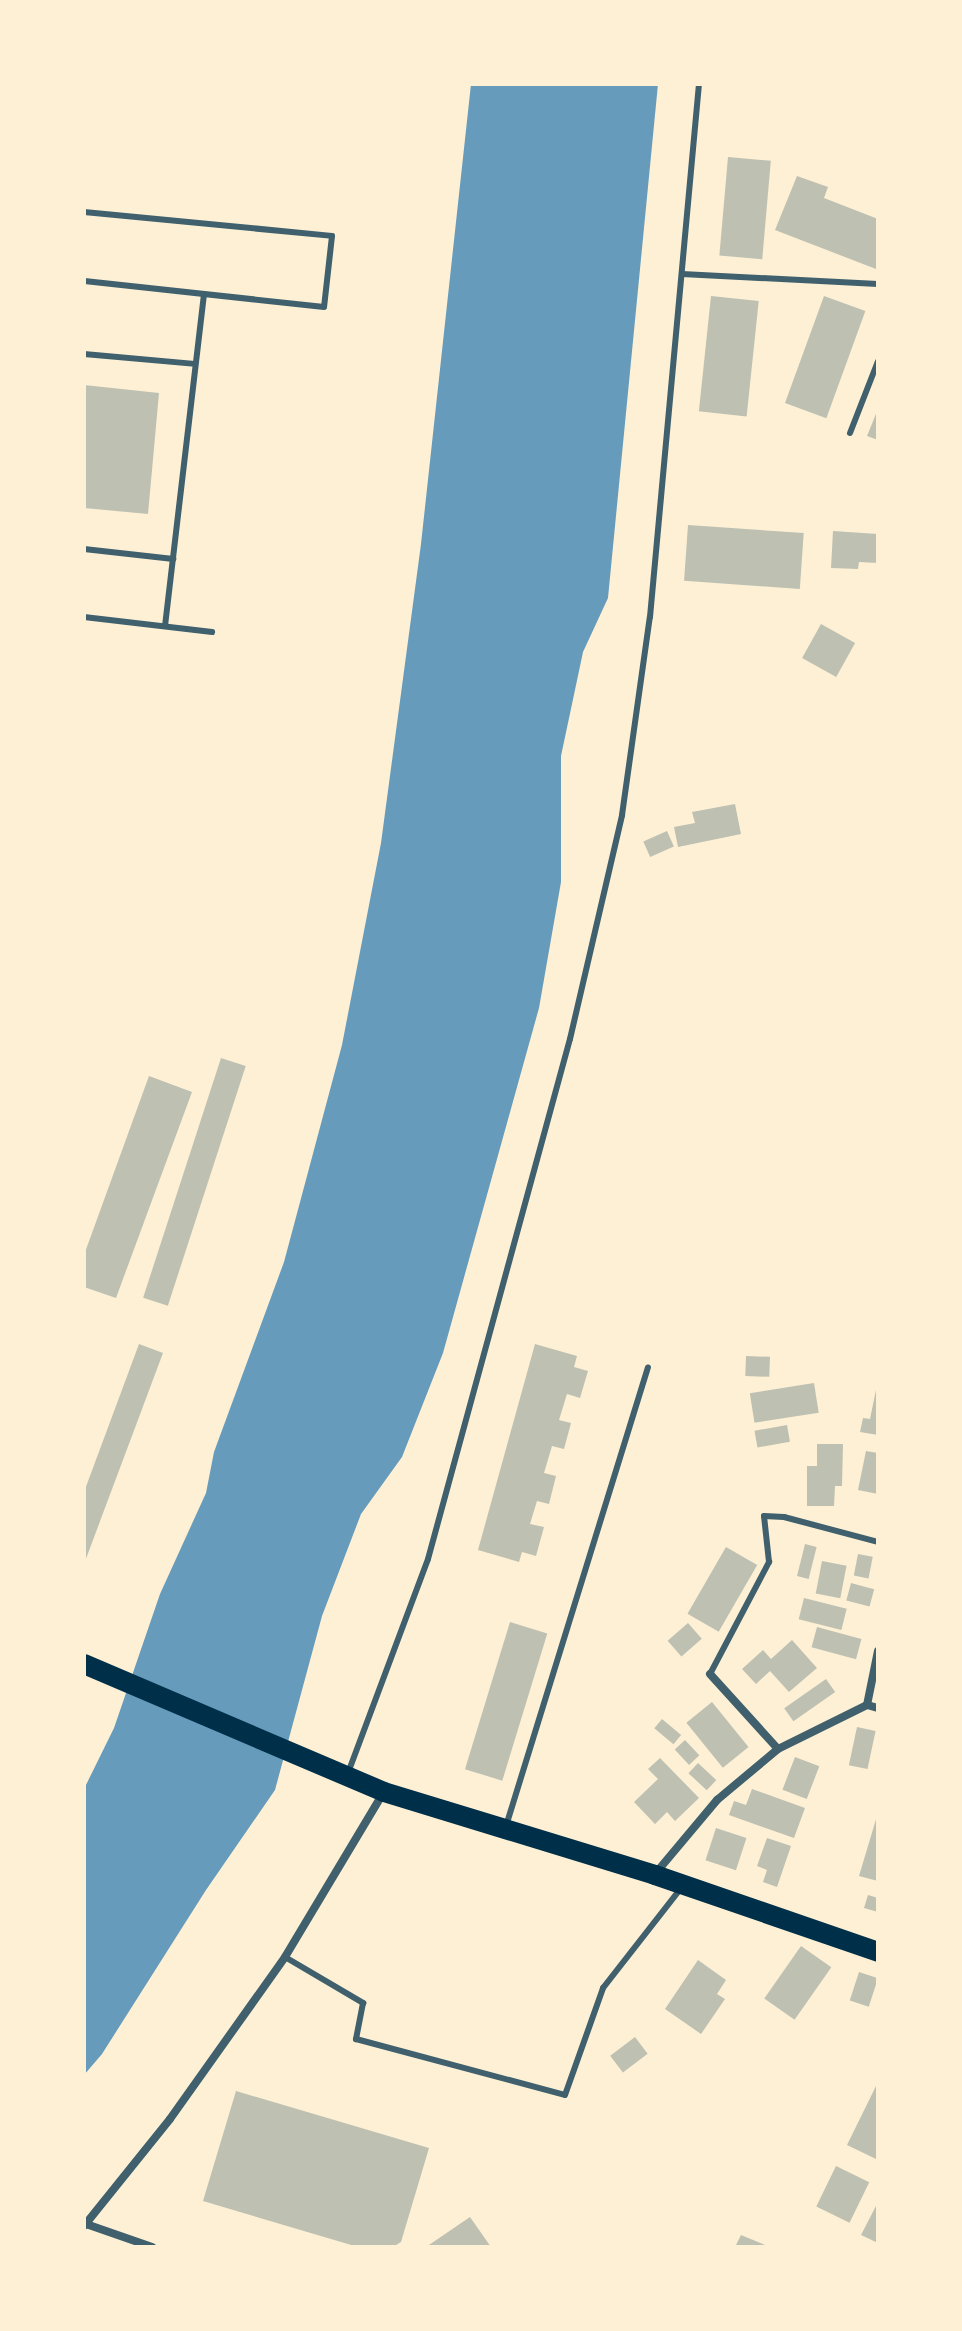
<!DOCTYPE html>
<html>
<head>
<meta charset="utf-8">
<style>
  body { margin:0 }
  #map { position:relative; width:962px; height:2331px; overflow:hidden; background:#fdf0d5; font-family:Poppins,sans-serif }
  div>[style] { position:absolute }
  .water>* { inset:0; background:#669bbc }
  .building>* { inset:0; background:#bec0b2; transform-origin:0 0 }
  .service>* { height:6px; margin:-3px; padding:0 3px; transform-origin:3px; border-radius:3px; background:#3f606c }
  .minor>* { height:8px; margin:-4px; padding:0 4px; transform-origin:4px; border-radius:4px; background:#3f606c }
  .trunk>* { height:20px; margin:-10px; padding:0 10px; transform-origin:10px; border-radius:10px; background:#003049 }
  span { translate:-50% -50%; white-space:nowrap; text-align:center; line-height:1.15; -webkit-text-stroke:8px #fdf0d5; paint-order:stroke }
  .frame { position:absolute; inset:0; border:86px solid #fdf0d5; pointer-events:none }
</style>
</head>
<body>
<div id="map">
  <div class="water">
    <div style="clip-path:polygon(471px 84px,658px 84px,608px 598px,583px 652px,561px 756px,561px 882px,539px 1008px,443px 1353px,402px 1457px,361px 1514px,322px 1616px,275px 1790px,206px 1890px,102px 2054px,84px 2075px,84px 1789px,114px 1728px,160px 1594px,206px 1493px,214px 1452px,284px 1262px,342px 1045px,381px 843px,421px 544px)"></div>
  </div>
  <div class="building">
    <div style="left:728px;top:157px;width:43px;height:99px;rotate:5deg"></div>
    <div style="clip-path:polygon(797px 176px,828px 187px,824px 198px,878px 219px,876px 269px,775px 230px)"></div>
    <div style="left:711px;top:296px;width:48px;height:116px;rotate:6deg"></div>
    <div style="left:824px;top:296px;width:44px;height:114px;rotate:20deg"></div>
    <div style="clip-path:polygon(84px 385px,159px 393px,148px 514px,84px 508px)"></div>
    <div style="clip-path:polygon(878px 409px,878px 440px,867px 436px)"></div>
    <div style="left:688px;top:525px;width:116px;height:56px;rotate:4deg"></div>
    <div style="clip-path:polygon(833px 531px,878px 534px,878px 563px,859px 562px,858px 569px,831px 568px)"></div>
    <div style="left:821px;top:624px;width:39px;height:39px;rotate:29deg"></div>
    <div style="clip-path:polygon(735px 804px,741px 834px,678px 847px,674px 827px,695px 823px,692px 812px)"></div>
    <div style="left:667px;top:831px;width:17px;height:26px;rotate:66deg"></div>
    <div style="left:221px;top:1058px;width:26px;height:252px;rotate:18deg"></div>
    <div style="clip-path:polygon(149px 1076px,192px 1092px,116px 1298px,84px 1287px,84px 1255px)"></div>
    <div style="clip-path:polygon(139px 1344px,163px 1353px,84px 1564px,84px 1492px)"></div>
    <div style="clip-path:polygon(535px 1344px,577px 1356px,574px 1367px,588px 1371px,580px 1398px,567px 1394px,559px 1420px,571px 1423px,564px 1449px,552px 1446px,544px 1473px,556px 1476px,549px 1504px,537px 1501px,530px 1524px,544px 1527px,536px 1556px,522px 1552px,519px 1562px,478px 1550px)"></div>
    <div style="left:746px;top:1356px;width:24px;height:20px;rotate:2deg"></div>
    <div style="left:814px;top:1383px;width:30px;height:65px;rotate:81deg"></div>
    <div style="clip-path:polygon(877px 1385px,878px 1385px,878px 1435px,860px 1432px,863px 1418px,870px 1419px)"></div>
    <div style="left:787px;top:1425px;width:17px;height:33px;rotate:80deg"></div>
    <div style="clip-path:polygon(817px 1444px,843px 1444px,842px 1486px,835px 1486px,834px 1506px,807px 1506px,807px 1466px,817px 1466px)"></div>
    <div style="clip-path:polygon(866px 1451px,878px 1453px,878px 1494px,858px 1490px)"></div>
    <div style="left:805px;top:1544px;width:12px;height:33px;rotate:14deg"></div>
    <div style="left:726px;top:1547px;width:36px;height:77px;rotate:30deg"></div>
    <div style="left:858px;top:1554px;width:15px;height:22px;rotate:11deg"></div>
    <div style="left:822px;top:1561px;width:25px;height:33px;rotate:11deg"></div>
    <div style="left:851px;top:1583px;width:24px;height:18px;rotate:15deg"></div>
    <div style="left:804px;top:1598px;width:44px;height:22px;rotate:14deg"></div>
    <div style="left:510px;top:1622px;width:39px;height:154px;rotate:17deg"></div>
    <div style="left:688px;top:1623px;width:21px;height:27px;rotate:49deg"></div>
    <div style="left:817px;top:1627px;width:46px;height:21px;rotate:15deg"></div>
    <div style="clip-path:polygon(792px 1640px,817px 1668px,789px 1692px,770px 1671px,756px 1684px,742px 1669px,763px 1650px,771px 1659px)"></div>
    <div style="left:826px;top:1679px;width:16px;height:51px;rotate:55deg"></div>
    <div style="left:712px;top:1702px;width:58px;height:33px;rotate:51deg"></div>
    <div style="left:662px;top:1719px;width:25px;height:12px;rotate:40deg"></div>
    <div style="left:857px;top:1727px;width:19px;height:39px;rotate:12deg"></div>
    <div style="left:685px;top:1740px;width:21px;height:14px;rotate:47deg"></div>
    <div style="left:795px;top:1757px;width:26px;height:35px;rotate:21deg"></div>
    <div style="clip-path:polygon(660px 1758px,699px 1798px,675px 1821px,667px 1812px,655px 1824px,634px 1802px,658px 1779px,648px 1769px)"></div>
    <div style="left:698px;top:1763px;width:25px;height:14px;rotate:43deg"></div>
    <div style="clip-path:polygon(752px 1789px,805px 1808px,794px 1838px,729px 1815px,734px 1801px,746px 1805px)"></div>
    <div style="clip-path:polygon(877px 1816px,878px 1816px,878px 1881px,859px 1876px)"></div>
    <div style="left:716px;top:1828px;width:32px;height:34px;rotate:18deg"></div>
    <div style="clip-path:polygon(767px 1838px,791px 1846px,777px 1887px,763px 1882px,767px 1870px,757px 1866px)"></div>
    <div style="clip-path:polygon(868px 1895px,878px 1898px,878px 1912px,864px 1908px)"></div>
    <div style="left:801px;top:1946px;width:37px;height:64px;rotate:35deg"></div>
    <div style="clip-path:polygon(698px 1960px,726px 1980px,717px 1994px,725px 1999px,701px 2034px,665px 2009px)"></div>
    <div style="left:859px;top:1972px;width:20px;height:30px;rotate:18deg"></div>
    <div style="left:635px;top:2037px;width:21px;height:31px;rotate:53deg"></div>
    <div style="clip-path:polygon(876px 2086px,878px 2087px,878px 2160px,847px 2145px)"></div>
    <div style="clip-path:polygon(236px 2091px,429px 2148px,401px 2242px,393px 2247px,358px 2247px,203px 2201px)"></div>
    <div style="left:836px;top:2166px;width:37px;height:45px;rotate:26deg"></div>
    <div style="clip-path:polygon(878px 2202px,878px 2243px,861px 2235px)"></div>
    <div style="clip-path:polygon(470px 2217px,491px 2247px,426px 2247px)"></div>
    <div style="clip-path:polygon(741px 2235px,765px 2245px,764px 2247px,735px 2247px)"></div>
  </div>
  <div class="service">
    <div style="left:84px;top:212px;width:249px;rotate:5.5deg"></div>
    <div style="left:332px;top:236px;width:71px;rotate:96.4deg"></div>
    <div style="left:324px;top:307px;width:241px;rotate:-173.8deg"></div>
    <div style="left:682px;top:274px;width:196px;rotate:2.9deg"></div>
    <div style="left:84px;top:354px;width:111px;rotate:5.1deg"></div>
    <div style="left:850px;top:433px;width:77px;rotate:-68.7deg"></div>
    <div style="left:84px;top:549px;width:90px;rotate:6.4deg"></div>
    <div style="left:84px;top:617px;width:129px;rotate:6.7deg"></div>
    <div style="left:165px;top:626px;width:334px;rotate:-83.3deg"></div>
    <div style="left:710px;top:1674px;width:127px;rotate:-62.2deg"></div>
    <div style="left:769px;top:1562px;width:46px;rotate:-96.2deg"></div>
    <div style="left:764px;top:1516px;width:20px;rotate:3deg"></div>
    <div style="left:784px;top:1517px;width:97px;rotate:14.9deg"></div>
    <div style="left:348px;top:1773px;width:228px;rotate:-69.5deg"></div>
    <div style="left:428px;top:1559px;width:539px;rotate:-74.73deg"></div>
    <div style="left:570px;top:1039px;width:230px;rotate:-76.9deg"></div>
    <div style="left:622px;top:815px;width:200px;rotate:-82deg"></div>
    <div style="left:650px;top:617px;width:535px;rotate:-84.75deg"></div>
    <div style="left:506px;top:1826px;width:480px;rotate:-72.8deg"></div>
    <div style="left:285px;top:1957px;width:91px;rotate:30.5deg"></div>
    <div style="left:363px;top:2003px;width:37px;rotate:101deg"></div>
    <div style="left:356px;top:2039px;width:216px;rotate:15deg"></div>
    <div style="left:565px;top:2095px;width:114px;rotate:-70.4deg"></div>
    <div style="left:603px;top:1988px;width:127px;rotate:-52deg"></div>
  </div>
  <div class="minor">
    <div style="left:710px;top:1674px;width:101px;rotate:47.8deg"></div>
    <div style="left:867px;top:1705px;width:55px;rotate:-78.5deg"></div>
    <div style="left:655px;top:1874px;width:97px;rotate:-50deg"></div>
    <div style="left:717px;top:1800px;width:80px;rotate:-39.9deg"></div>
    <div style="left:778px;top:1749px;width:99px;rotate:-26.3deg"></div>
    <div style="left:867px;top:1705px;width:11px;rotate:15deg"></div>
    <div style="left:86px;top:2224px;width:70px;rotate:19.2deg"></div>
    <div style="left:84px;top:2226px;width:137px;rotate:-51.2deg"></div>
    <div style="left:170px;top:2119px;width:199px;rotate:-54.6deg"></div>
    <div style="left:285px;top:1957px;width:191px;rotate:-59.1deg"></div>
  </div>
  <div class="trunk">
    <div style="left:84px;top:1664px;width:326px;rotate:23.1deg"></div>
    <div style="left:384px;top:1792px;width:283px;rotate:17deg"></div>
    <div style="left:655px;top:1875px;width:236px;rotate:19deg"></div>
  </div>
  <div class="frame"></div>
</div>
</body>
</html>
